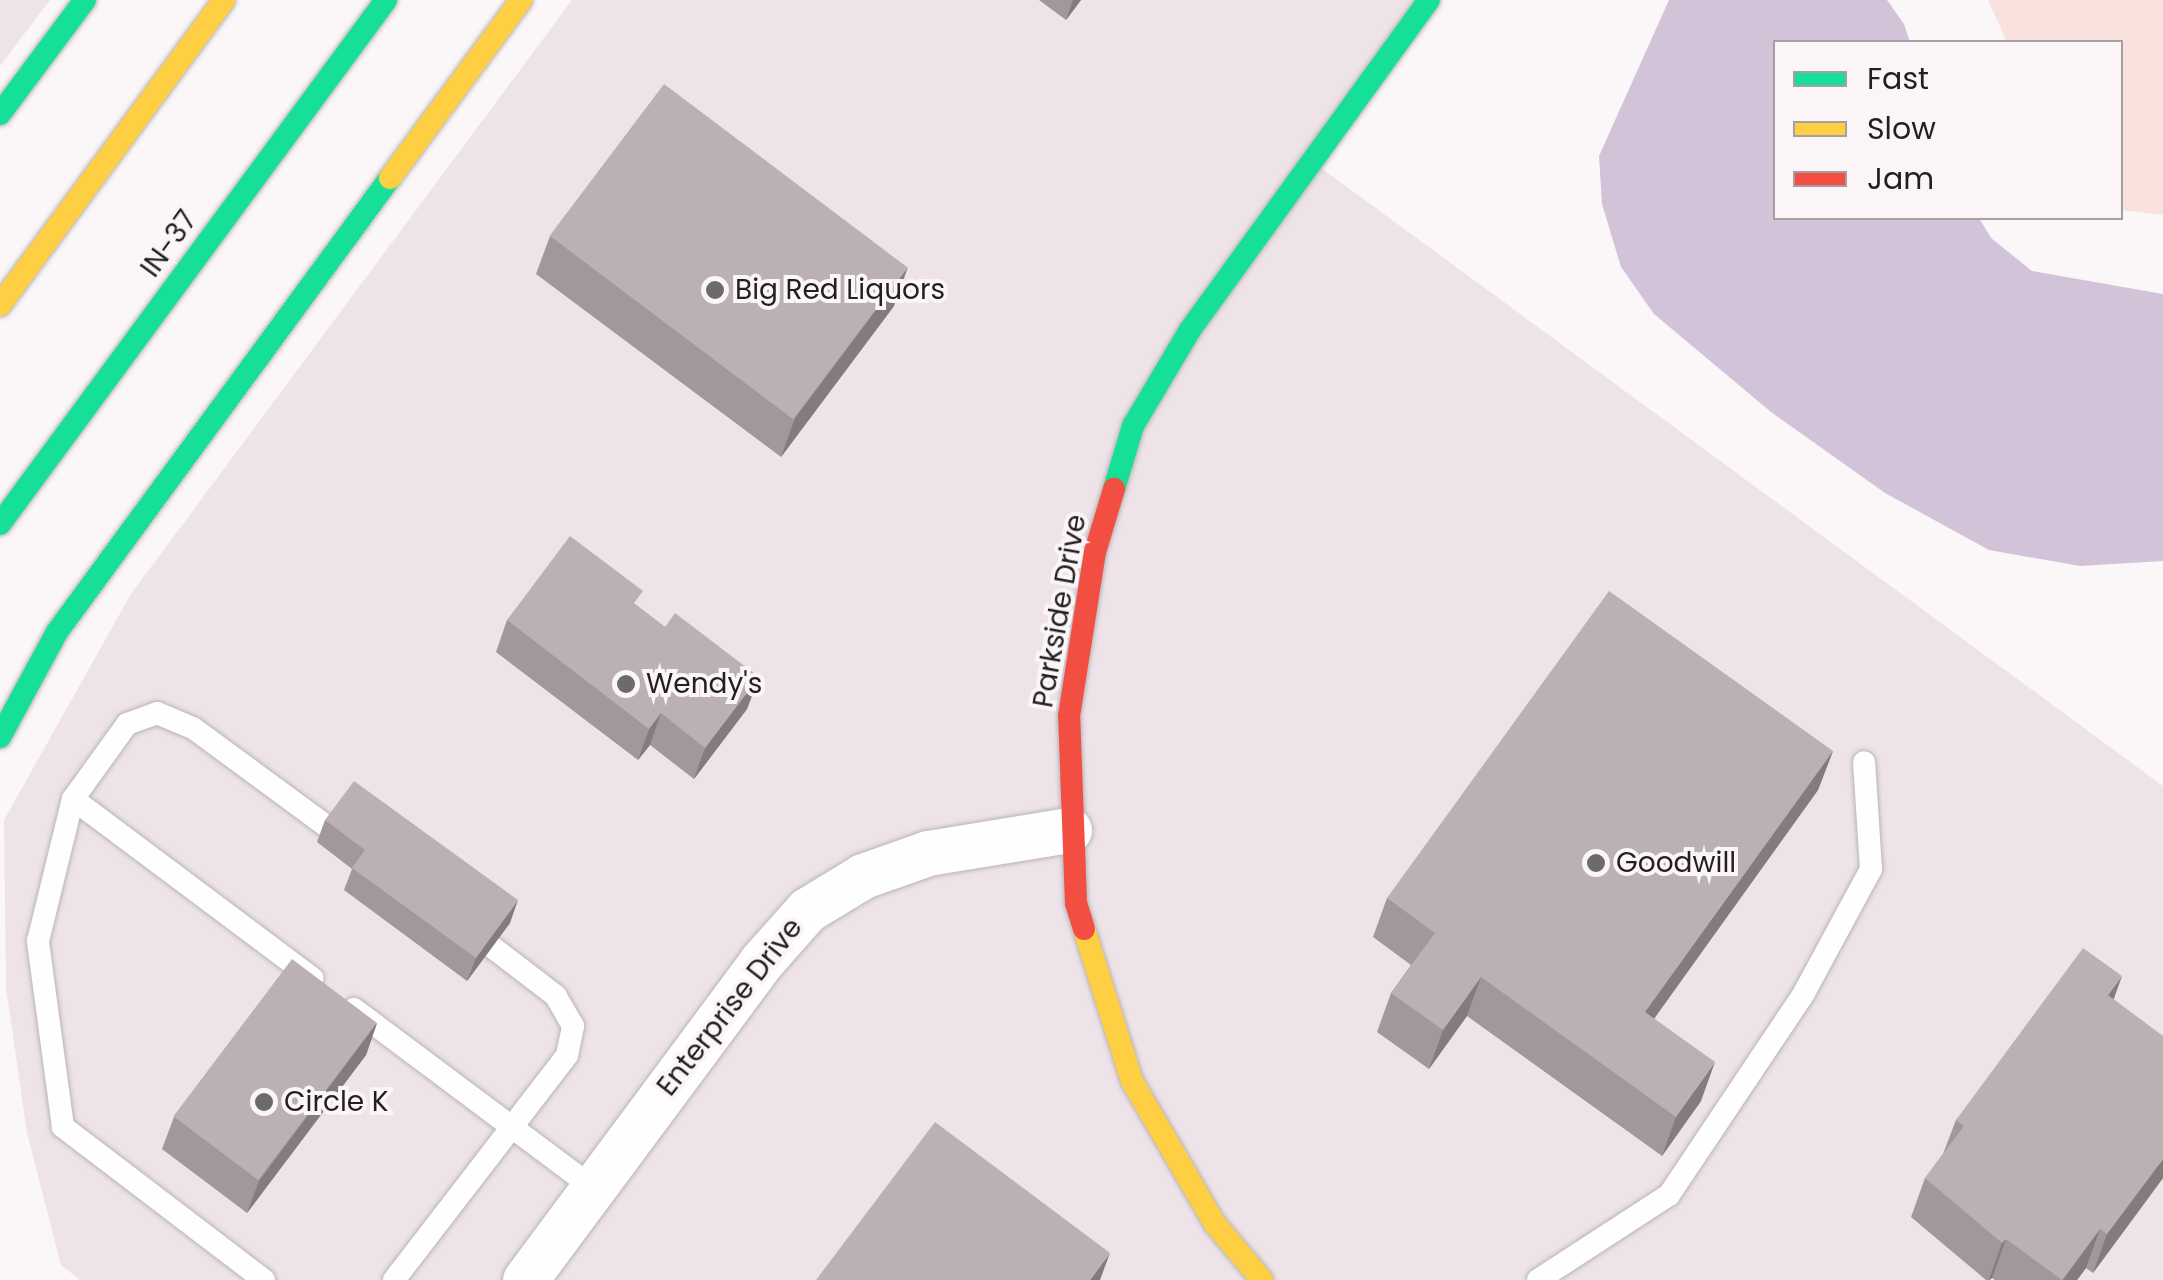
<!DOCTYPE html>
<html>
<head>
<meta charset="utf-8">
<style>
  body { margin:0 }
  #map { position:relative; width:2163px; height:1280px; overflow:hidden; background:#fbf6f8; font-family:Poppins,sans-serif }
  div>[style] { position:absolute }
  .built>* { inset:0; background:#eee3e8 }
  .green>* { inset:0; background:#f9e1de }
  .water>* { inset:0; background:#d2c3d9 }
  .roads { filter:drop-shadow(0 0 2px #b8b5b6) drop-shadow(0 0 2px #b8b5b6) }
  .lane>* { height:22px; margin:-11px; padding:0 11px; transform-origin:11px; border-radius:11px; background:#fefefe }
  .street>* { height:45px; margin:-22.5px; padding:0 22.5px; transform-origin:22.5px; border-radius:22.5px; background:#fefefe }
  .fast>* { height:22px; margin:-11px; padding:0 11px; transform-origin:11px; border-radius:11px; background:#16e098 }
  .slow>* { height:22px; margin:-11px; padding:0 11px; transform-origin:11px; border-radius:11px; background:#ffcf43 }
  .jam>* { height:22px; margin:-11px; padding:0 11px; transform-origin:11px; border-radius:11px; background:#f24e42 }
  .wall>* { inset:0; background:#a1989a }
  .shaded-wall>* { inset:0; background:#837c7d }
  .building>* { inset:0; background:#bbb1b3; transform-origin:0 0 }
  .dots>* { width:28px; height:28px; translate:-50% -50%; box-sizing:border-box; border:5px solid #fcf5f8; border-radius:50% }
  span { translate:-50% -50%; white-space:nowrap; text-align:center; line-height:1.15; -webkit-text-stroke:8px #fcf5f8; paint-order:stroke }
  .street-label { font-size:28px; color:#211f20 }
  .poi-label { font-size:28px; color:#211f20 }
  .left { translate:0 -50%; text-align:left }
  .legend { position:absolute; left:1773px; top:40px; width:350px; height:180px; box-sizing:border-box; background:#fcf5f8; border:2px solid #a49fa2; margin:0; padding:12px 18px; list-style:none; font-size:30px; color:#211f20 }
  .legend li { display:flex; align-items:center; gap:20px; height:50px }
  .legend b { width:50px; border:2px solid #a49fa2 }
</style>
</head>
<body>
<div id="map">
  <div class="built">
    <div style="clip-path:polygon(0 0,50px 0,0 66px)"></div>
    <div style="clip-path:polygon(572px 0,1442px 0,1313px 162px,2163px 786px,2163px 1280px,80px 1280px,61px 1265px,27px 1133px,6px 987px,4px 820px,131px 594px)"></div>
  </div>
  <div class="green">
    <div style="clip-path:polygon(1988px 0,2163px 0,2163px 215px,2121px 210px,2120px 42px,2007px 42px)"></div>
  </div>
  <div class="water">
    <div style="clip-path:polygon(1669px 0,1887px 0,1904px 24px,1910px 42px,1776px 42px,1776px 218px,1979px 218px,1991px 238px,2032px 271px,2163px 294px,2163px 561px,2080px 566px,1989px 550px,1885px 493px,1771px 412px,1654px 314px,1621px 267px,1602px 204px,1599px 156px)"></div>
  </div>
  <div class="roads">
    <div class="lane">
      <div style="left:73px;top:799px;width:299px;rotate:36.8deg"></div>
      <div style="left:354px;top:1009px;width:297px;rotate:36.8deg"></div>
      <div style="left:264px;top:1280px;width:253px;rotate:-142.7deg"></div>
      <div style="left:63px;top:1127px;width:188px;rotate:-97.7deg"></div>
      <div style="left:38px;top:941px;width:146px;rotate:-76.2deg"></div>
      <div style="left:73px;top:799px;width:92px;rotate:-54.2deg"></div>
      <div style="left:127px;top:724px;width:32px;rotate:-20deg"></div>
      <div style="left:157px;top:713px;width:39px;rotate:23deg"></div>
      <div style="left:193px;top:728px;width:167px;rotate:36.3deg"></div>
      <div style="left:394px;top:1280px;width:284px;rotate:-52.4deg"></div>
      <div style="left:567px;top:1055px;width:30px;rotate:-78deg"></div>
      <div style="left:573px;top:1026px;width:34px;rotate:-120deg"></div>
      <div style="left:556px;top:996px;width:81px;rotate:-142.6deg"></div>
      <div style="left:1538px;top:1280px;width:156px;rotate:-33deg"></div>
      <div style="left:1669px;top:1195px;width:243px;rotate:-56.2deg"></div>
      <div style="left:1804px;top:993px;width:141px;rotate:-61.6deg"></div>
      <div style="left:1871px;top:869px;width:107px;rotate:-93.7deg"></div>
    </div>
    <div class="street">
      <div style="left:525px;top:1280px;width:396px;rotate:-53.4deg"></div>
      <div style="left:761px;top:962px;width:69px;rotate:-48.5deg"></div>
      <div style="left:807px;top:910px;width:66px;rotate:-31.3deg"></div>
      <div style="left:863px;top:876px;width:69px;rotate:-19.5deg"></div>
      <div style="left:928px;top:853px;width:143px;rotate:-9.3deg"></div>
    </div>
    <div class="fast">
      <div style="left:0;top:114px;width:142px;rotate:-53.3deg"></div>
      <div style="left:1114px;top:489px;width:66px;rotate:-73.2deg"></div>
      <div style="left:1133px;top:426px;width:112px;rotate:-59.3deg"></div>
      <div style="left:1190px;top:330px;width:407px;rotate:-54.1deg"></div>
      <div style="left:0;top:524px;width:651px;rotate:-53.62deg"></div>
      <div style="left:0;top:737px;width:119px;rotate:-61.5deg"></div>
      <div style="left:57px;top:632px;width:563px;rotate:-53.74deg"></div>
    </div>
    <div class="slow">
      <div style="left:390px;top:178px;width:221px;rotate:-53.6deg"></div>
      <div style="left:0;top:305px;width:378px;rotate:-53.7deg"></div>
      <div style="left:1084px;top:929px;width:159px;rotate:72.5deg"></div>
      <div style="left:1132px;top:1081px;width:165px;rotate:59.9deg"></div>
      <div style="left:1215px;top:1224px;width:73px;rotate:50deg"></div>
    </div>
    <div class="jam">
      <div style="left:1084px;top:929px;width:27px;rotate:-107deg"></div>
      <div style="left:1076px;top:903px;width:187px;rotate:-92.1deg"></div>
      <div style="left:1069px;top:716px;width:166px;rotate:-81deg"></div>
      <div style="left:1095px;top:552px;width:66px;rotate:-73.2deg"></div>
    </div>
  </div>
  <div class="wall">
    <div style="clip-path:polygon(1039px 0,1081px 0,1066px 20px)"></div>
    <div style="clip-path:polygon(550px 236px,894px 306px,781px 457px,536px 274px)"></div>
    <div style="clip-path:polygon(637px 606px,665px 627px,759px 677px,747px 709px,694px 779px,650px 745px,638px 760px,496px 652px,507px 620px)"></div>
    <div style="clip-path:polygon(1833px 751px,1818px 790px,1654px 1018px,1701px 1101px,1662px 1156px,1467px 1016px,1429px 1069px,1377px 1032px,1391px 993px,1411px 965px,1373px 937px,1387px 898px)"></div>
    <div style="clip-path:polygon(325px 820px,510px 923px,467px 981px,344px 890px,352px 869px,317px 842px)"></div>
    <div style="clip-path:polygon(2113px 999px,2163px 1178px,2093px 1273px,2086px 1268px,2077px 1280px,1995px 1280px,1992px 1278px,1990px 1280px,1986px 1280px,1911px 1217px,1925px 1178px,1943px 1154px,1956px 1120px)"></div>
    <div style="clip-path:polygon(377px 1023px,366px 1055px,247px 1213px,162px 1149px,174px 1117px)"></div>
  </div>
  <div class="shaded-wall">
    <div style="clip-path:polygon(1073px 0,1081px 0,1066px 20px)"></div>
    <div style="clip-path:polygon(908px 267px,894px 306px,781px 457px,795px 418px)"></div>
    <div style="clip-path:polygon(759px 677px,747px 709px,694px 779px,705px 748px)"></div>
    <div style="clip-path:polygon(661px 713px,650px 745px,638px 760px,649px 729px)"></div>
    <div style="clip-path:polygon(1833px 751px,1818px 790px,1631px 1051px,1645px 1012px)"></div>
    <div style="clip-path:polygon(518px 900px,510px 923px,467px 981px,476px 958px)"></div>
    <div style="clip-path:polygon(2122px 976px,2108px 1015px,2108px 995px)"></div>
    <div style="clip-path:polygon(1481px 977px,1467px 1016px,1429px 1069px,1443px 1030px)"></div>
    <div style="clip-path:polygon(377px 1023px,366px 1055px,247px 1213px,259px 1181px)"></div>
    <div style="clip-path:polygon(1715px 1062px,1701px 1101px,1662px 1156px,1676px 1117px)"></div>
    <div style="clip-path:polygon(2163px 1159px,2163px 1178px,2093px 1273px,2107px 1234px)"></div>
    <div style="clip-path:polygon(2100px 1229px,2086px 1268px,2077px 1280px,2063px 1280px)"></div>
    <div style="clip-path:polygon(2006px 1239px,1992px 1278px,1989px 1280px,2002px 1243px)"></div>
    <div style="clip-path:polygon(1110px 1253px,1100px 1280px,1090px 1280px)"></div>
  </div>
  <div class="building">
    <div style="left:664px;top:84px;width:305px;height:190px;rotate:37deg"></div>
    <div style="clip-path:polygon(570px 536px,643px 591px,634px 603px,665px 627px,675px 613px,759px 677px,705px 748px,661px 713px,649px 729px,507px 620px)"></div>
    <div style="clip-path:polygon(1609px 591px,1833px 751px,1645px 1012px,1715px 1062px,1676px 1117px,1481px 977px,1443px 1030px,1391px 993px,1435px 933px,1387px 898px)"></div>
    <div style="clip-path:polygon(354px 781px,518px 900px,476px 958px,352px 868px,365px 850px,325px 820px)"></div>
    <div style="clip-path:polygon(2083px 948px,2122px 976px,2108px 995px,2163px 1036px,2163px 1159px,2107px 1234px,2100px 1229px,2062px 1280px,2006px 1239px,2002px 1243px,1925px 1178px,1964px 1126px,1956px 1120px)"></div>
    <div style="left:292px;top:959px;width:106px;height:197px;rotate:37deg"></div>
    <div style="clip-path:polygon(935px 1122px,1110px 1253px,1090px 1280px,816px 1280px)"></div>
  </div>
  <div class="dots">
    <div style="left:715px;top:290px;background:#6d6a6c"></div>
    <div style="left:626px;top:684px;background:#6d6a6c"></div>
    <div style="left:1596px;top:863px;background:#6d6a6c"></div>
    <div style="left:264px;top:1102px;background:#6d6a6c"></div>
  </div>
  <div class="street-label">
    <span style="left:169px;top:244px;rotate:-54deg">IN-37</span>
    <span style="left:1060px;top:611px;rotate:-80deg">Parkside Drive</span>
    <span style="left:730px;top:1007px;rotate:-52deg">Enterprise Drive</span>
  </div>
  <div class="poi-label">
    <span class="left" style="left:735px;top:290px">Big Red Liquors</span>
    <span class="left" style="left:646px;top:684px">Wendy's</span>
    <span class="left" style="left:1616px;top:863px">Goodwill</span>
    <span class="left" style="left:284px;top:1102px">Circle K</span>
  </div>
  <ul class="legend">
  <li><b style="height:12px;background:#16e098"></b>Fast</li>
  <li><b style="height:12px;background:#ffcf43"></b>Slow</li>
  <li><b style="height:12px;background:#f24e42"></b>Jam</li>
  </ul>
</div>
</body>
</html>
